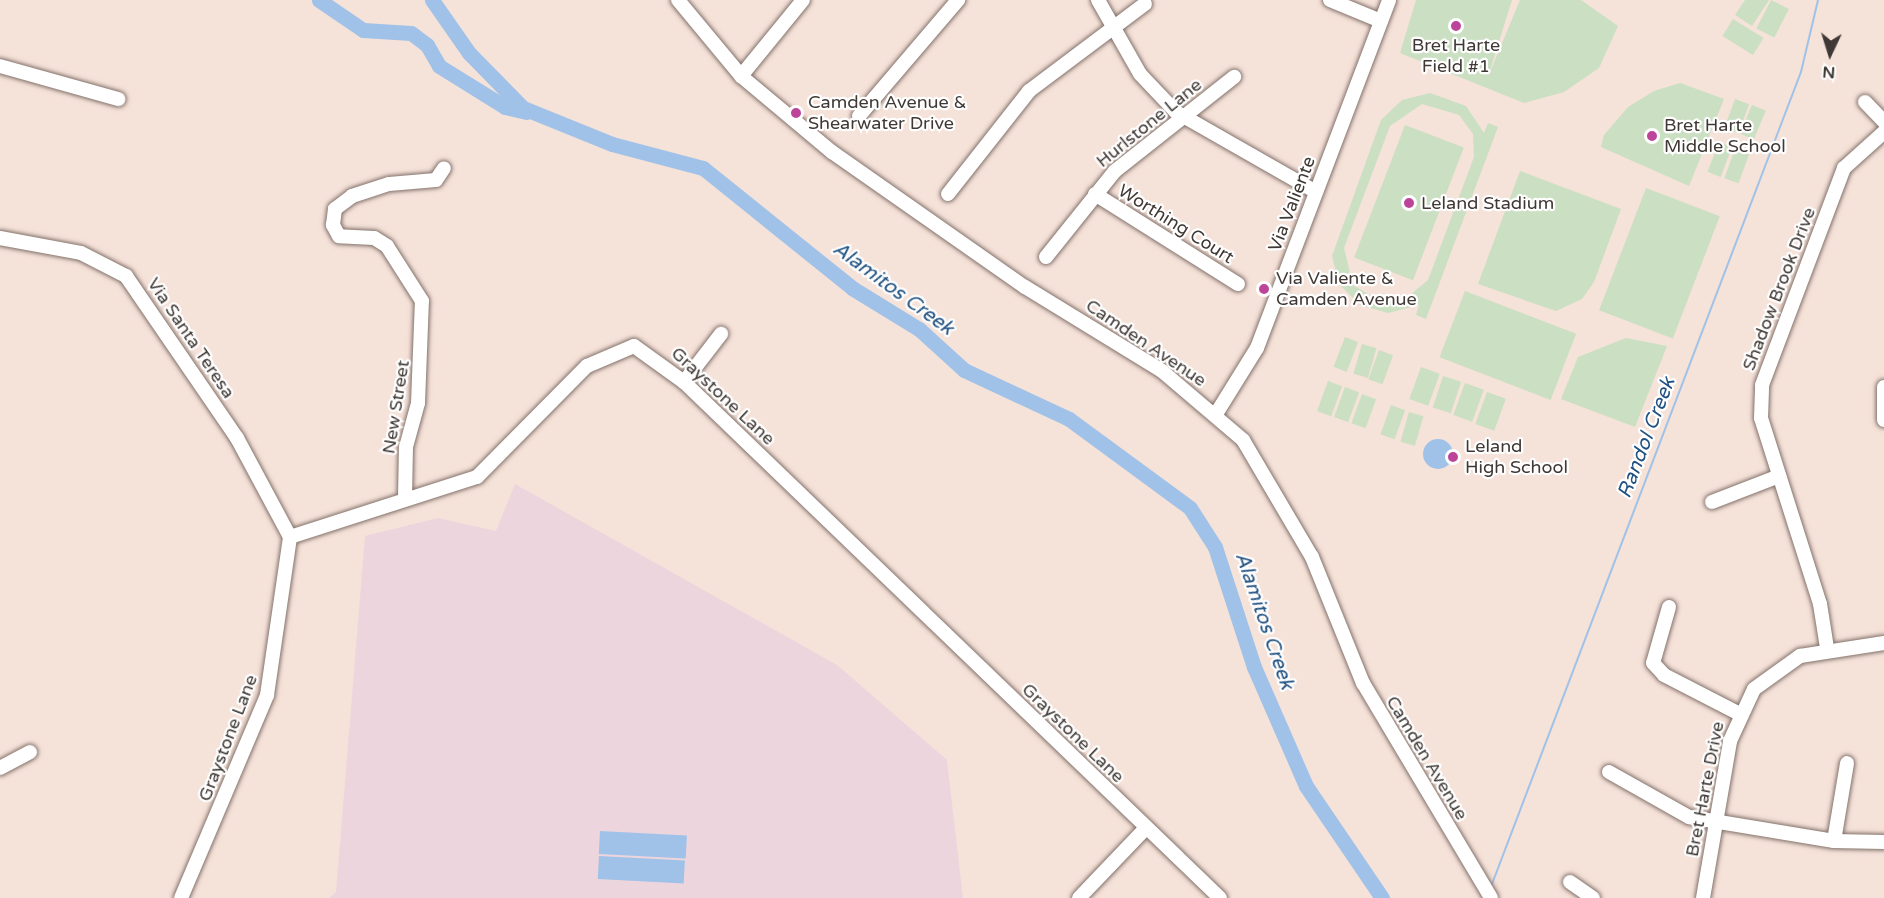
<!DOCTYPE html>
<html>
<head>
<meta charset="utf-8">
<style>
  body { margin:0 }
  #map { position:relative; width:1884px; height:898px; overflow:hidden; background:#f5e2d9; font-family:"Varela Round",sans-serif }
  div>[style] { position:absolute }
  .industrial>* { inset:0; background:#edd5de }
  .green>* { inset:0; background:#cbdfc2; transform-origin:0 0 }
  .water>* { inset:0; background:#a0c2e8; transform-origin:0 0 }
  .round { border-radius:50% }
  .stream>* { height:2px; margin:-1px; padding:0 1px; transform-origin:1px; border-radius:1px; background:#a0c2e8 }
  .river>* { height:15px; margin:-7.5px; padding:0 7.5px; transform-origin:7.5px; border-radius:7.5px; background:#a0c2e8 }
  .roads { filter:drop-shadow(0 0 2px #83726b) drop-shadow(0 0 2px #83726b) }
  .minor>* { height:14px; margin:-7px; padding:0 7px; transform-origin:7px; border-radius:7px; background:#fff }
  .dots>* { width:16px; height:16px; translate:-50% -50%; box-sizing:border-box; border:3px solid #fff; border-radius:50% }
  span { translate:-50% -50%; white-space:nowrap; text-align:center; line-height:1.15; -webkit-text-stroke:4.5px #fff; paint-order:stroke }
  .poi-label { font-size:18px; color:#3f3834 }
  .left { translate:0 -50%; text-align:left }
  .street-label { font-size:18px; color:#3f3834 }
  .water-label { font-size:20px; color:#215181; font-style:italic }
  .north { position:absolute; left:1800px; top:24px; width:60px; height:60px; -webkit-text-stroke:4px #fff; paint-order:stroke; rotate:184deg; font-size:16px; font-weight:700; line-height:24px; text-align:center; color:#3f3834 }
  .north::after { content:''; display:block; margin:auto; width:21px; height:27px; background:#3f3834; clip-path:polygon(50% 0,100% 100%,50% 72%,0 100%) }
</style>
</head>
<body>
<div id="map">
  <div class="industrial">
    <div style="clip-path:polygon(515px 484px,837px 665px,947px 760px,963px 898px,329px 898px,336px 892px,365px 536px,438px 518px,496px 531px)"></div>
  </div>
  <div class="green">
    <div style="clip-path:polygon(1416px 0,1512px 0,1488px 77px,1520px 0,1581px 0,1618px 26px,1599px 68px,1564px 92px,1524px 103px,1400px 53px)"></div>
    <div style="clip-path:polygon(1745px 0,1769px 0,1752px 26px,1735px 15px)"></div>
    <div style="left:1771px;top:0;width:20px;height:32px;rotate:27deg"></div>
    <div style="left:1733px;top:19px;width:36px;height:20px;rotate:32deg"></div>
    <div style="clip-path:polygon(1680px 83px,1724px 99px,1689px 186px,1601px 147px,1604px 135px,1628px 107px,1654px 91px)"></div>
    <div style="clip-path:polygon(evenodd,1430px 93px,1466px 106px,1484px 133px,1488px 123px,1498px 127px,1426px 319px,1416px 315px,1419px 305px,1388px 313px,1360px 305px,1339px 284px,1332px 256px,1381px 120px,1402px 100px,1430px 93px,1422px 104px,1459px 115px,1473px 134px,1474px 157px,1428px 280px,1404px 300px,1380px 301px,1353px 285px,1344px 248px,1390px 126px,1422px 104px)"></div>
    <div style="left:1735px;top:99px;width:15px;height:31px;rotate:20deg"></div>
    <div style="left:1752px;top:105px;width:15px;height:31px;rotate:23deg"></div>
    <div style="left:1405px;top:125px;width:63px;height:142px;rotate:21deg"></div>
    <div style="left:1719px;top:142px;width:14px;height:32px;rotate:21deg"></div>
    <div style="left:1735px;top:149px;width:15px;height:31px;rotate:20deg"></div>
    <div style="clip-path:polygon(1520px 171px,1621px 209px,1594px 282px,1582px 299px,1556px 311px,1478px 284px)"></div>
    <div style="left:1646px;top:188px;width:79px;height:131px;rotate:21deg"></div>
    <div style="left:1465px;top:291px;width:119px;height:71px;rotate:21deg"></div>
    <div style="left:1345px;top:337px;width:14px;height:32px;rotate:21deg"></div>
    <div style="clip-path:polygon(1626px 338px,1667px 346px,1635px 427px,1561px 399px,1578px 357px)"></div>
    <div style="left:1362px;top:344px;width:15px;height:31px;rotate:16deg"></div>
    <div style="left:1379px;top:350px;width:15px;height:31px;rotate:20deg"></div>
    <div style="left:1421px;top:367px;width:20px;height:34px;rotate:20deg"></div>
    <div style="left:1443px;top:376px;width:19px;height:33px;rotate:18deg"></div>
    <div style="left:1328px;top:381px;width:15px;height:32px;rotate:20deg"></div>
    <div style="left:1465px;top:383px;width:20px;height:34px;rotate:20deg"></div>
    <div style="left:1345px;top:387px;width:15px;height:32px;rotate:20deg"></div>
    <div style="left:1487px;top:392px;width:20px;height:34px;rotate:20deg"></div>
    <div style="left:1362px;top:394px;width:15px;height:31px;rotate:20deg"></div>
    <div style="left:1391px;top:405px;width:15px;height:31px;rotate:20deg"></div>
    <div style="left:1409px;top:412px;width:15px;height:31px;rotate:16deg"></div>
  </div>
  <div class="water">
    <div class="round" style="left:1423px;top:439px;width:30px;height:30px"></div>
    <div style="left:600px;top:831px;width:87px;height:23px;rotate:3deg"></div>
    <div style="left:599px;top:856px;width:86px;height:23px;rotate:3deg"></div>
  </div>
  <div class="stream">
    <div style="left:1492px;top:884px;width:869px;rotate:-69.17deg"></div>
    <div style="left:1801px;top:72px;width:74px;rotate:-76.7deg"></div>
  </div>
  <div class="river">
    <div style="left:319px;top:0;width:53px;rotate:34.3deg"></div>
    <div style="left:363px;top:30px;width:48px;rotate:3.6deg"></div>
    <div style="left:411px;top:33px;width:20px;rotate:37deg"></div>
    <div style="left:427px;top:45px;width:24px;rotate:60deg"></div>
    <div style="left:439px;top:66px;width:78px;rotate:31.8deg"></div>
    <div style="left:505px;top:107px;width:22px;rotate:13deg"></div>
    <div style="left:432px;top:0;width:65px;rotate:55.1deg"></div>
    <div style="left:469px;top:53px;width:77px;rotate:45.5deg"></div>
    <div style="left:523px;top:108px;width:96px;rotate:22deg"></div>
    <div style="left:612px;top:144px;width:94px;rotate:14.8deg"></div>
    <div style="left:703px;top:168px;width:191px;rotate:38.8deg"></div>
    <div style="left:852px;top:288px;width:79px;rotate:31.5deg"></div>
    <div style="left:919px;top:329px;width:61px;rotate:42.3deg"></div>
    <div style="left:964px;top:370px;width:116px;rotate:25deg"></div>
    <div style="left:1069px;top:419px;width:150px;rotate:36.3deg"></div>
    <div style="left:1190px;top:508px;width:46px;rotate:57.3deg"></div>
    <div style="left:1215px;top:547px;width:126px;rotate:72deg"></div>
    <div style="left:1254px;top:667px;width:130px;rotate:66.4deg"></div>
    <div style="left:1306px;top:786px;width:135px;rotate:55.8deg"></div>
  </div>
  <div class="roads">
    <div class="minor">
      <div style="left:678px;top:0;width:99px;rotate:50.3deg"></div>
      <div style="left:741px;top:76px;width:119px;rotate:39.9deg"></div>
      <div style="left:832px;top:152px;width:236px;rotate:35deg"></div>
      <div style="left:1025px;top:287px;width:161px;rotate:31.5deg"></div>
      <div style="left:1162px;top:371px;width:106px;rotate:40.4deg"></div>
      <div style="left:1243px;top:440px;width:136px;rotate:59.5deg"></div>
      <div style="left:1312px;top:557px;width:136px;rotate:68deg"></div>
      <div style="left:1363px;top:683px;width:250px;rotate:59.2deg"></div>
      <div style="left:1098px;top:0;width:85px;rotate:60.4deg"></div>
      <div style="left:1140px;top:74px;width:52px;rotate:46.5deg"></div>
      <div style="left:1176px;top:112px;width:161px;rotate:29.7deg"></div>
      <div style="left:1330px;top:0;width:55px;rotate:22.4deg"></div>
      <div style="left:0;top:66px;width:123px;rotate:15.6deg"></div>
      <div style="left:741px;top:76px;width:98px;rotate:-50.8deg"></div>
      <div style="left:1865px;top:102px;width:28px;rotate:46deg"></div>
      <div style="left:859px;top:116px;width:153px;rotate:-49.5deg"></div>
      <div style="left:948px;top:194px;width:131px;rotate:-51.8deg"></div>
      <div style="left:1029px;top:91px;width:145px;rotate:-36.9deg"></div>
      <div style="left:1095px;top:194px;width:169px;rotate:32.2deg"></div>
      <div style="left:0;top:238px;width:82px;rotate:10.5deg"></div>
      <div style="left:81px;top:253px;width:51px;rotate:27.1deg"></div>
      <div style="left:126px;top:276px;width:196px;rotate:55.6deg"></div>
      <div style="left:237px;top:438px;width:112px;rotate:61.8deg"></div>
      <div style="left:1046px;top:257px;width:110px;rotate:-51.3deg"></div>
      <div style="left:1115px;top:171px;width:152px;rotate:-38.3deg"></div>
      <div style="left:684px;top:382px;width:61px;rotate:-52.4deg"></div>
      <div style="left:1884px;top:387px;width:33px;rotate:90deg"></div>
      <div style="left:1216px;top:414px;width:78px;rotate:-58.2deg"></div>
      <div style="left:1257px;top:348px;width:372px;rotate:-69.2deg"></div>
      <div style="left:405px;top:498px;width:51px;rotate:-88.9deg"></div>
      <div style="left:406px;top:447px;width:46px;rotate:-74.7deg"></div>
      <div style="left:418px;top:403px;width:102px;rotate:-87.8deg"></div>
      <div style="left:422px;top:301px;width:65px;rotate:-122.5deg"></div>
      <div style="left:387px;top:246px;width:15px;rotate:-148deg"></div>
      <div style="left:374px;top:238px;width:35px;rotate:-177deg"></div>
      <div style="left:339px;top:236px;width:13px;rotate:-119deg"></div>
      <div style="left:333px;top:225px;width:16px;rotate:-83deg"></div>
      <div style="left:335px;top:209px;width:21px;rotate:-37deg"></div>
      <div style="left:352px;top:196px;width:39px;rotate:-18deg"></div>
      <div style="left:389px;top:184px;width:47px;rotate:-4.9deg"></div>
      <div style="left:436px;top:180px;width:14px;rotate:-56deg"></div>
      <div style="left:1712px;top:502px;width:72px;rotate:-21.2deg"></div>
      <div style="left:1669px;top:607px;width:58px;rotate:105.9deg"></div>
      <div style="left:1653px;top:663px;width:16px;rotate:47deg"></div>
      <div style="left:1664px;top:675px;width:83px;rotate:27.2deg"></div>
      <div style="left:1827px;top:648px;width:45px;rotate:-99deg"></div>
      <div style="left:1820px;top:604px;width:195px;rotate:-107.6deg"></div>
      <div style="left:1761px;top:418px;width:33px;rotate:-88deg"></div>
      <div style="left:1762px;top:385px;width:232px;rotate:-69.3deg"></div>
      <div style="left:1844px;top:168px;width:54px;rotate:-42deg"></div>
      <div style="left:0;top:768px;width:34px;rotate:-28deg"></div>
      <div style="left:1609px;top:772px;width:92px;rotate:29.4deg"></div>
      <div style="left:1689px;top:817px;width:147px;rotate:9.4deg"></div>
      <div style="left:1834px;top:841px;width:50px;rotate:1.1deg"></div>
      <div style="left:1834px;top:841px;width:79px;rotate:-80.5deg"></div>
      <div style="left:1570px;top:882px;width:28px;rotate:35deg"></div>
      <div style="left:181px;top:898px;width:220px;rotate:-67deg"></div>
      <div style="left:267px;top:695px;width:160px;rotate:-81.7deg"></div>
      <div style="left:290px;top:537px;width:196px;rotate:-17.8deg"></div>
      <div style="left:477px;top:477px;width:156px;rotate:-45.3deg"></div>
      <div style="left:587px;top:366px;width:51px;rotate:-23.1deg"></div>
      <div style="left:634px;top:346px;width:62px;rotate:35.8deg"></div>
      <div style="left:684px;top:382px;width:744px;rotate:43.91deg"></div>
      <div style="left:1079px;top:898px;width:97px;rotate:-46.3deg"></div>
      <div style="left:1703px;top:898px;width:159px;rotate:-80.2deg"></div>
      <div style="left:1730px;top:741px;width:57px;rotate:-65.2deg"></div>
      <div style="left:1754px;top:689px;width:57px;rotate:-35.7deg"></div>
      <div style="left:1800px;top:656px;width:85px;rotate:-8.8deg"></div>
    </div>
  </div>
  <div class="dots">
    <div style="left:1456px;top:26px;background:#bc459a"></div>
    <div style="left:796px;top:113px;background:#bc459a"></div>
    <div style="left:1652px;top:136px;background:#bc459a"></div>
    <div style="left:1409px;top:203px;background:#bc459a"></div>
    <div style="left:1264px;top:289px;background:#bc459a"></div>
    <div style="left:1453px;top:457px;background:#bc459a"></div>
  </div>
  <div class="poi-label">
    <span style="left:1456px;top:56px">Bret Harte<br>Field #1</span>
    <span class="left" style="left:808px;top:113px">Camden Avenue &amp;<br>Shearwater Drive</span>
    <span class="left" style="left:1664px;top:136px">Bret Harte<br>Middle School</span>
    <span class="left" style="left:1421px;top:203px">Leland Stadium</span>
    <span class="left" style="left:1276px;top:289px">Via Valiente &amp;<br>Camden Avenue</span>
    <span class="left" style="left:1465px;top:457px">Leland<br>High School</span>
  </div>
  <div class="street-label">
    <span style="left:1149px;top:123px;rotate:-39deg">Hurlstone Lane</span>
    <span style="left:1292px;top:204px;rotate:-69deg">Via Valiente</span>
    <span style="left:1176px;top:224px;rotate:32deg">Worthing Court</span>
    <span style="left:1779px;top:289px;rotate:-69deg">Shadow Brook Drive</span>
    <span style="left:191px;top:338px;rotate:56deg">Via Santa Teresa</span>
    <span style="left:1146px;top:343px;rotate:34deg">Camden Avenue</span>
    <span style="left:723px;top:396px;rotate:43deg">Graystone Lane</span>
    <span style="left:396px;top:407px;rotate:-81deg">New Street</span>
    <span style="left:1073px;top:733px;rotate:44deg">Graystone Lane</span>
    <span style="left:228px;top:738px;rotate:-69deg">Graystone Lane</span>
    <span style="left:1427px;top:758px;rotate:59deg">Camden Avenue</span>
    <span style="left:1705px;top:789px;rotate:-79deg">Bret Harte Drive</span>
  </div>
  <div class="water-label">
    <span style="left:893px;top:289px;rotate:36deg">Alamitos Creek</span>
    <span style="left:1647px;top:438px;rotate:-69deg">Randol Creek</span>
    <span style="left:1264px;top:621px;rotate:71deg">Alamitos Creek</span>
  </div>
  <div class="north">N</div>
</div>
</body>
</html>
